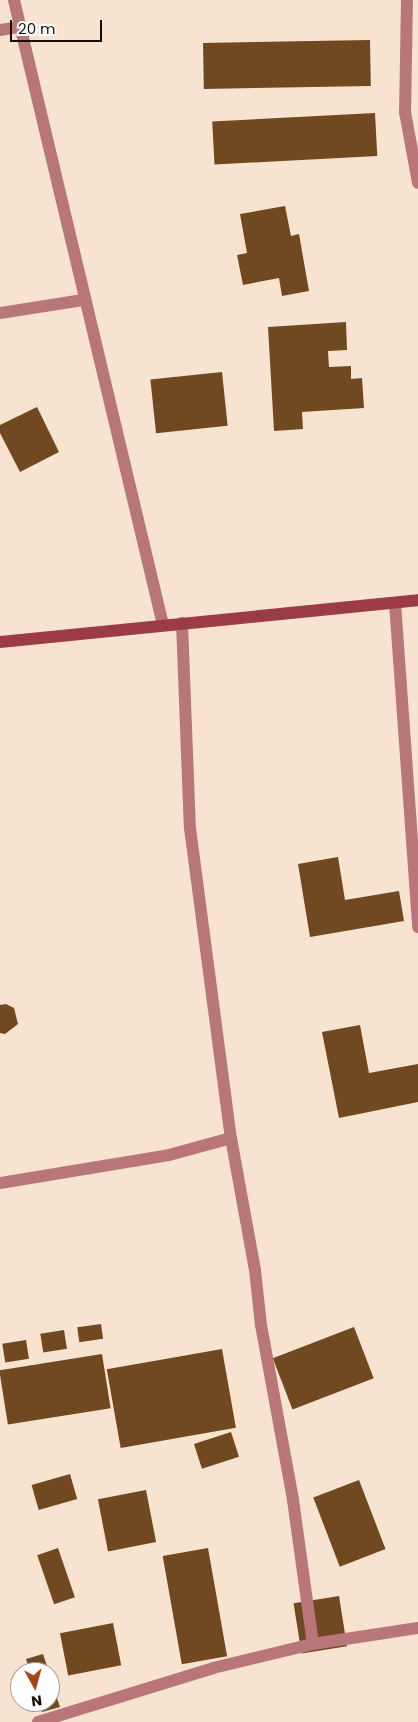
<!DOCTYPE html>
<html>
<head>
<meta charset="utf-8">
<style>
  body { margin:0 }
  #map { position:relative; width:418px; height:1722px; overflow:hidden; background:#f8e3d1; font-family:Poppins,sans-serif }
  div>[style] { position:absolute }
  .building>* { inset:0; background:#704921; transform-origin:0 0 }
  .street>* { height:12px; margin:-6px; padding:0 6px; transform-origin:6px; border-radius:6px; background:#b97679 }
  .secondary>* { height:12px; margin:-6px; padding:0 6px; transform-origin:6px; border-radius:6px; background:#9a3b46 }
  span { translate:-50% -50%; white-space:nowrap; text-align:center; line-height:1.15; -webkit-text-stroke:5px #fff; paint-order:stroke }
  .north { position:absolute; left:10px; top:1662px; width:50px; height:50px; box-sizing:border-box; background:#fff; border:1px solid #a29f9d; border-radius:50%; rotate:173deg; font-size:14px; font-weight:700; line-height:20px; text-align:center; color:#160f09 }
  .north::after { content:''; display:block; margin:auto; width:18px; height:22px; background:#a94417; clip-path:polygon(50% 0,100% 100%,50% 72%,0 100%) }
  .scale { position:absolute; left:10px; top:20px; width:92px; height:22px; box-sizing:border-box; border:2px solid #160f09; border-top:0; padding-left:6px; font-size:15px; line-height:18px; white-space:nowrap; color:#160f09; -webkit-text-stroke:4px #fff; paint-order:stroke }
</style>
</head>
<body>
<div id="map">
  <div class="building">
    <div style="left:370px;top:40px;width:46px;height:167px;rotate:89deg"></div>
    <div style="left:375px;top:113px;width:43px;height:163px;rotate:87deg"></div>
    <div style="clip-path:polygon(285px 206px,291px 236px,299px 234px,309px 291px,282px 296px,279px 278px,243px 285px,237px 255px,247px 253px,240px 214px)"></div>
    <div style="clip-path:polygon(346px 322px,347px 350px,328px 351px,329px 367px,351px 366px,351px 379px,362px 378px,364px 408px,302px 412px,303px 429px,274px 431px,268px 327px)"></div>
    <div style="left:222px;top:372px;width:54px;height:72px;rotate:84deg"></div>
    <div style="clip-path:polygon(37px 407px,59px 452px,20px 472px,0 433px,0 425px)"></div>
    <div style="clip-path:polygon(338px 857px,345px 900px,399px 891px,404px 921px,310px 937px,298px 864px)"></div>
    <div style="clip-path:polygon(6px 1004px,14px 1008px,18px 1024px,5px 1034px,0 1033px,0 1005px)"></div>
    <div style="clip-path:polygon(360px 1025px,369px 1073px,418px 1064px,418px 1102px,339px 1118px,322px 1032px)"></div>
    <div style="left:101px;top:1324px;width:15px;height:24px;rotate:82deg"></div>
    <div style="left:354px;top:1327px;width:55px;height:87px;rotate:69deg"></div>
    <div style="left:64px;top:1330px;width:19px;height:24px;rotate:81deg"></div>
    <div style="left:26px;top:1340px;width:19px;height:24px;rotate:81deg"></div>
    <div style="left:222px;top:1349px;width:80px;height:117px;rotate:80deg"></div>
    <div style="left:102px;top:1354px;width:55px;height:104px;rotate:81deg"></div>
    <div style="left:231px;top:1432px;width:26px;height:39px;rotate:72deg"></div>
    <div style="left:70px;top:1474px;width:26px;height:40px;rotate:74deg"></div>
    <div style="left:359px;top:1480px;width:74px;height:49px;rotate:69deg"></div>
    <div style="left:146px;top:1490px;width:53px;height:49px;rotate:79deg"></div>
    <div style="left:58px;top:1548px;width:52px;height:22px;rotate:71deg"></div>
    <div style="left:208px;top:1548px;width:110px;height:46px;rotate:80deg"></div>
    <div style="left:339px;top:1596px;width:51px;height:46px;rotate:81deg"></div>
    <div style="left:113px;top:1623px;width:43px;height:54px;rotate:79deg"></div>
    <div style="clip-path:polygon(43px 1654px,49px 1672px,30px 1672px,26px 1659px)"></div>
    <div style="clip-path:polygon(50px 1677px,60px 1707px,42px 1712px,39px 1702px,50px 1702px)"></div>
  </div>
  <div class="street">
    <div style="left:14px;top:0;width:643px;rotate:76.59deg"></div>
    <div style="left:407px;top:0;width:112px;rotate:91deg"></div>
    <div style="left:405px;top:112px;width:72px;rotate:79.6deg"></div>
    <div style="left:0;top:30px;width:20px;rotate:-9deg"></div>
    <div style="left:0;top:313px;width:84px;rotate:-8.9deg"></div>
    <div style="left:395px;top:603px;width:325px;rotate:85.9deg"></div>
    <div style="left:182px;top:623px;width:205px;rotate:87.8deg"></div>
    <div style="left:190px;top:828px;width:313px;rotate:82.5deg"></div>
    <div style="left:231px;top:1138px;width:134px;rotate:79.7deg"></div>
    <div style="left:255px;top:1270px;width:55px;rotate:83.8deg"></div>
    <div style="left:261px;top:1325px;width:178px;rotate:79.6deg"></div>
    <div style="left:293px;top:1500px;width:145px;rotate:82.1deg"></div>
    <div style="left:0;top:1183px;width:171px;rotate:-9.4deg"></div>
    <div style="left:169px;top:1155px;width:64px;rotate:-15.3deg"></div>
    <div style="left:38px;top:1722px;width:183px;rotate:-17.1deg"></div>
    <div style="left:213px;top:1668px;width:103px;rotate:-13.5deg"></div>
    <div style="left:313px;top:1644px;width:106px;rotate:-8.7deg"></div>
  </div>
  <div class="secondary">
    <div style="left:0;top:642px;width:420px;rotate:-5.7deg"></div>
  </div>
  <div class="north">N</div>
  <div class="scale">20 m</div>
</div>
</body>
</html>
